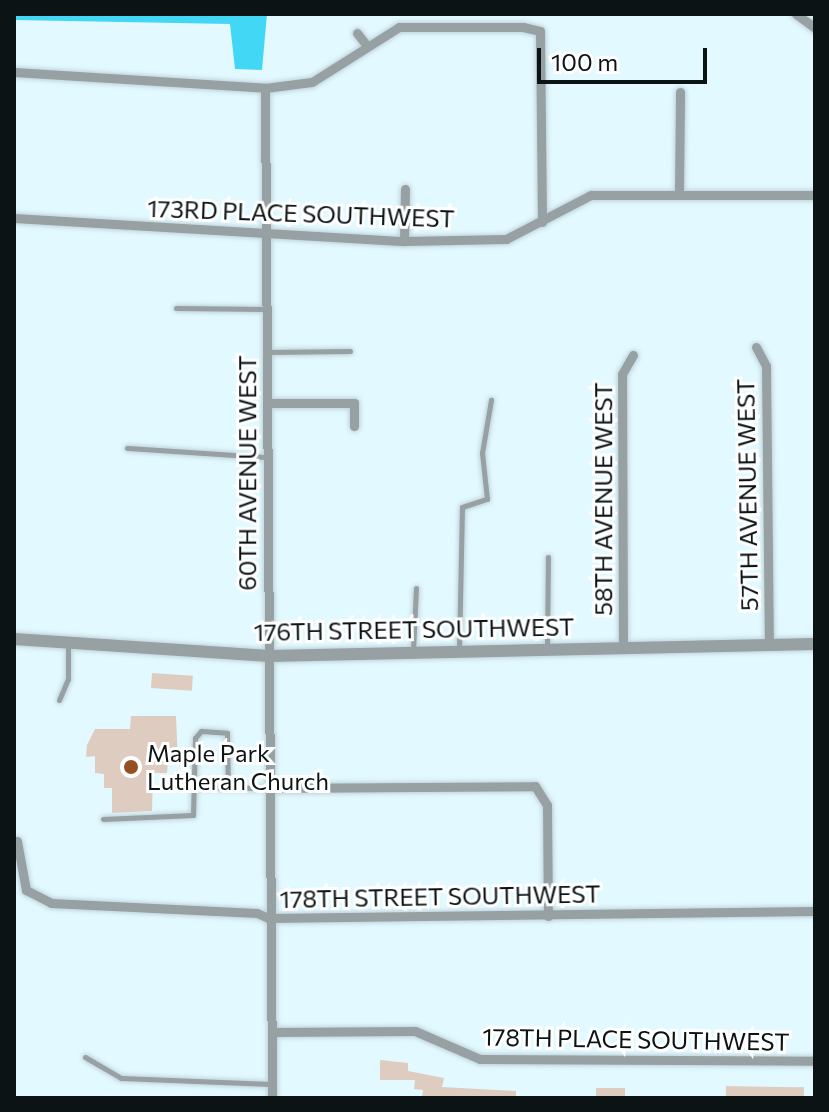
<!DOCTYPE html>
<html>
<head>
<meta charset="utf-8">
<style>
  body { margin:0 }
  #map { position:relative; width:829px; height:1112px; overflow:hidden; background:#e2f9ff; font-family:Commissioner,sans-serif }
  div>[style] { position:absolute }
  .forest>* { inset:0; background:#43d7f6 }
  .building>* { inset:0; background:#deccc1; transform-origin:0 0 }
  .roads { filter:drop-shadow(0 0 2px #c0d4da) drop-shadow(0 0 2px #c0d4da) }
  .service>* { height:5px; margin:-2.5px; padding:0 2.5px; transform-origin:2.5px; border-radius:2.5px; background:#97a0a3 }
  .minor>* { height:9px; margin:-4.5px; padding:0 4.5px; transform-origin:4.5px; border-radius:4.5px; background:#97a0a3 }
  .tertiary>* { height:12px; margin:-6px; padding:0 6px; transform-origin:6px; border-radius:6px; background:#97a0a3 }
  .dots>* { width:22px; height:22px; translate:-50% -50%; box-sizing:border-box; border:4px solid #fff; border-radius:50% }
  span { translate:-50% -50%; white-space:nowrap; text-align:center; line-height:1.15; -webkit-text-stroke:6px #fff; paint-order:stroke }
  .street-label { font-size:24px; color:#0b1315 }
  .poi-label { font-size:24px; color:#0b1315 }
  .left { translate:0 -50%; text-align:left }
  .frame { position:absolute; inset:0; border:16px solid #0b1315; pointer-events:none }
  .scale { position:absolute; left:537px; top:48px; width:170px; height:36px; box-sizing:border-box; border:4px solid #0b1315; border-top:0; padding-left:10px; font-size:24px; line-height:28px; white-space:nowrap; color:#0b1315; -webkit-text-stroke:6px #fff; paint-order:stroke }
</style>
</head>
<body>
<div id="map">
  <div class="forest">
    <div style="clip-path:polygon(14px 14px,267px 14px,262px 70px,235px 69px,230px 24px,14px 20px)"></div>
  </div>
  <div class="building">
    <div style="left:152px;top:673px;width:41px;height:15px;rotate:4deg"></div>
    <div style="clip-path:polygon(131px 716px,176px 716px,178px 761px,168px 761px,167px 773px,153px 773px,152px 811px,112px 813px,112px 788px,104px 788px,104px 774px,95px 773px,95px 756px,86px 757px,87px 745px,95px 729px,130px 729px)"></div>
    <div style="clip-path:polygon(380px 1060px,408px 1063px,408px 1071px,444px 1078px,442px 1087px,516px 1091px,516px 1098px,422px 1098px,423px 1090px,414px 1089px,415px 1080px,380px 1080px)"></div>
    <div style="left:726px;top:1086px;width:78px;height:12px;rotate:1deg"></div>
    <div style="left:625px;top:1088px;width:10px;height:29px;rotate:90deg"></div>
  </div>
  <div class="roads">
    <div class="service">
      <div style="left:176px;top:308px;width:89px;rotate:0.6deg"></div>
      <div style="left:268px;top:352px;width:82px;rotate:-0.7deg"></div>
      <div style="left:127px;top:448px;width:139px;rotate:3.7deg"></div>
      <div style="left:547px;top:648px;width:91px;rotate:-89.4deg"></div>
      <div style="left:459px;top:650px;width:143px;rotate:-88.8deg"></div>
      <div style="left:462px;top:507px;width:26px;rotate:-18deg"></div>
      <div style="left:487px;top:499px;width:46px;rotate:-96.2deg"></div>
      <div style="left:482px;top:453px;width:54px;rotate:-80.4deg"></div>
      <div style="left:413px;top:651px;width:63px;rotate:-87.3deg"></div>
      <div style="left:59px;top:700px;width:23px;rotate:-67deg"></div>
      <div style="left:68px;top:679px;width:36px;rotate:-90deg"></div>
      <div style="left:197px;top:787px;width:69px;rotate:0.8deg"></div>
      <div style="left:103px;top:819px;width:90px;rotate:-2.5deg"></div>
      <div style="left:193px;top:815px;width:77px;rotate:-88.5deg"></div>
      <div style="left:195px;top:738px;width:9px;rotate:-49deg"></div>
      <div style="left:201px;top:731px;width:26px;rotate:4deg"></div>
      <div style="left:227px;top:733px;width:55px;rotate:89deg"></div>
      <div style="left:85px;top:1057px;width:42px;rotate:30.3deg"></div>
      <div style="left:121px;top:1078px;width:150px;rotate:2.3deg"></div>
    </div>
    <div class="minor">
      <div style="left:796px;top:14px;width:24px;rotate:36deg"></div>
      <div style="left:357px;top:33px;width:16px;rotate:52deg"></div>
      <div style="left:14px;top:72px;width:252px;rotate:3.6deg"></div>
      <div style="left:265px;top:88px;width:47px;rotate:-7.3deg"></div>
      <div style="left:312px;top:82px;width:103px;rotate:-32.3deg"></div>
      <div style="left:399px;top:27px;width:124px"></div>
      <div style="left:523px;top:27px;width:17px;rotate:13deg"></div>
      <div style="left:540px;top:31px;width:191px;rotate:89.4deg"></div>
      <div style="left:265px;top:88px;width:1010px;rotate:89.6deg"></div>
      <div style="left:679px;top:194px;width:102px;rotate:-89.4deg"></div>
      <div style="left:14px;top:218px;width:391px;rotate:3.4deg"></div>
      <div style="left:404px;top:241px;width:102px;rotate:-1.1deg"></div>
      <div style="left:506px;top:239px;width:96px;rotate:-27.4deg"></div>
      <div style="left:591px;top:195px;width:224px"></div>
      <div style="left:404px;top:241px;width:52px;rotate:-88.9deg"></div>
      <div style="left:756px;top:347px;width:21px;rotate:62deg"></div>
      <div style="left:766px;top:366px;width:279px;rotate:89.4deg"></div>
      <div style="left:267px;top:403px;width:87px"></div>
      <div style="left:354px;top:403px;width:23px;rotate:90deg"></div>
      <div style="left:623px;top:647px;width:273px;rotate:-90.2deg"></div>
      <div style="left:622px;top:374px;width:22px;rotate:-60deg"></div>
      <div style="left:267px;top:788px;width:268px;rotate:-0.4deg"></div>
      <div style="left:535px;top:786px;width:22px;rotate:58deg"></div>
      <div style="left:547px;top:805px;width:111px;rotate:89.5deg"></div>
      <div style="left:17px;top:841px;width:50px;rotate:79.6deg"></div>
      <div style="left:26px;top:890px;width:28px;rotate:27deg"></div>
      <div style="left:51px;top:903px;width:206px;rotate:2.8deg"></div>
      <div style="left:257px;top:913px;width:12px;rotate:24deg"></div>
      <div style="left:268px;top:918px;width:547px;rotate:-0.73deg"></div>
      <div style="left:272px;top:1032px;width:143px;rotate:-0.4deg"></div>
      <div style="left:415px;top:1031px;width:71px;rotate:23.3deg"></div>
      <div style="left:480px;top:1059px;width:335px;rotate:0.3deg"></div>
    </div>
    <div class="tertiary">
      <div style="left:14px;top:639px;width:256px;rotate:3.8deg"></div>
      <div style="left:269px;top:656px;width:546px;rotate:-1.26deg"></div>
    </div>
  </div>
  <div class="dots">
    <div style="left:131px;top:767px;background:#935020"></div>
  </div>
  <div class="street-label">
    <span style="left:301px;top:213px;rotate:2deg">173RD PLACE SOUTHWEST</span>
    <span style="left:247px;top:473px;rotate:-90deg">60TH AVENUE WEST</span>
    <span style="left:747px;top:495px;rotate:-91deg">57TH AVENUE WEST</span>
    <span style="left:603px;top:499px;rotate:-90deg">58TH AVENUE WEST</span>
    <span style="left:414px;top:629px;rotate:-1deg">176TH STREET SOUTHWEST</span>
    <span style="left:440px;top:896px;rotate:-1deg">178TH STREET SOUTHWEST</span>
    <span style="left:636px;top:1039px;rotate:1deg">178TH PLACE SOUTHWEST</span>
  </div>
  <div class="poi-label">
    <span class="left" style="left:147px;top:767px">Maple Park<br>Lutheran Church</span>
  </div>
  <div class="frame"></div>
  <div class="scale">100 m</div>
</div>
</body>
</html>
